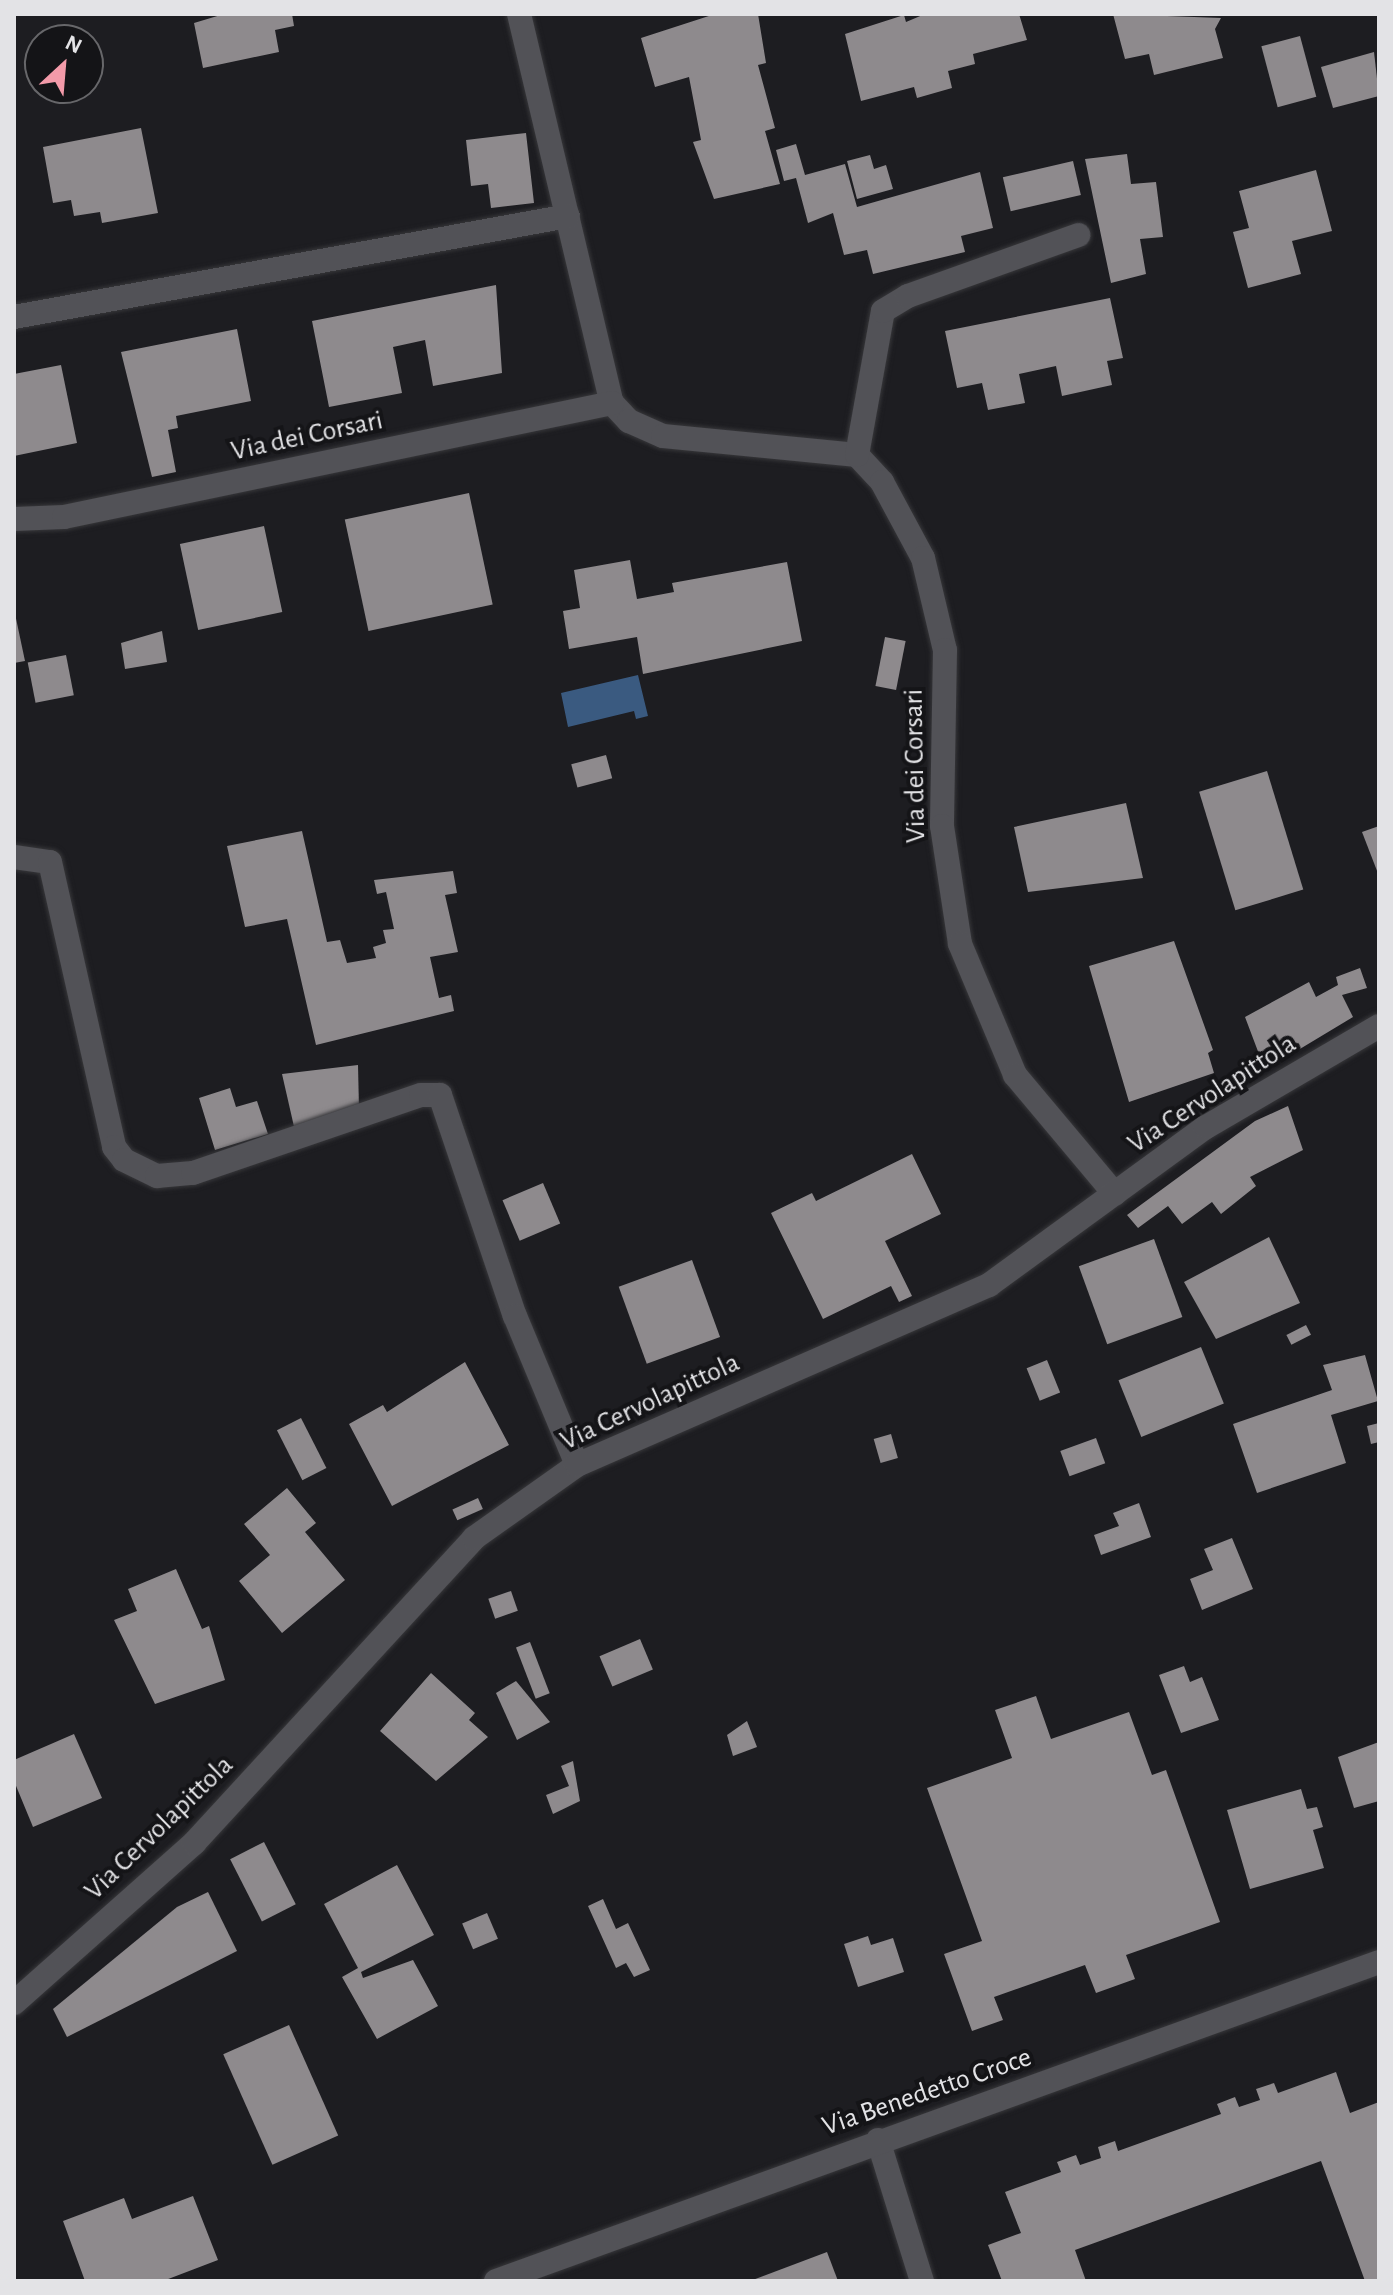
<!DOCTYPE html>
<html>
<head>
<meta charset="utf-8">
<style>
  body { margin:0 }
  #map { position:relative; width:1393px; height:2295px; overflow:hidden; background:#1d1d21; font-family:"Alegreya Sans",sans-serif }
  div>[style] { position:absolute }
  .water>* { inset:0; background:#3a5a80 }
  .building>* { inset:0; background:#8e8a8d; transform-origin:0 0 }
  .roads { filter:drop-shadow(0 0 2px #37373a) drop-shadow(0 0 2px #37373a) }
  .minor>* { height:24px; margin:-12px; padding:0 12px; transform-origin:12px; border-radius:12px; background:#525257 }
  span { translate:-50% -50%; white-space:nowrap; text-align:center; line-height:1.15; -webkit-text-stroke:8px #141417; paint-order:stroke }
  .street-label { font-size:28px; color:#e3e3e6 }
  .frame { position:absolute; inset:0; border:16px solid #e3e3e6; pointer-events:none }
  .north { position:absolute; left:24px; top:24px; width:80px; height:80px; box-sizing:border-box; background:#141417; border:2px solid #67676a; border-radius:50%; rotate:26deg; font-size:22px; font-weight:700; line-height:32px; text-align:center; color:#e3e3e6 }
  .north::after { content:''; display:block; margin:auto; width:28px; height:36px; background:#f39aa9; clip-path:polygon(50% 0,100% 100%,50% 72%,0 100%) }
</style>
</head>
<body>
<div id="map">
  <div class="water">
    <div style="clip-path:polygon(638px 675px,648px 716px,636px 719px,634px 711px,568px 727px,561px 693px)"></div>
  </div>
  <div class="building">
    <div style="clip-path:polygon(224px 14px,292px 14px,294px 26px,275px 30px,279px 52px,203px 68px,194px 23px)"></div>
    <div style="clip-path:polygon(715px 14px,758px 14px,766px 63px,758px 65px,775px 128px,765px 131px,780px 184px,714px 199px,693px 142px,701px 140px,689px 77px,655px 87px,641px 38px)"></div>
    <div style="clip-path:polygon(1019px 14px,1027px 40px,973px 54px,975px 64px,948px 71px,952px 88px,917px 98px,914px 87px,861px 101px,845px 34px,904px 15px,906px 22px,925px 14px)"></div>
    <div style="clip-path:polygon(1113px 14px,1221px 18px,1215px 29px,1223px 58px,1154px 75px,1149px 54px,1125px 59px)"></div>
    <div style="left:1300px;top:36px;width:63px;height:40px;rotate:75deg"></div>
    <div style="clip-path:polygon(1374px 52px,1379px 96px,1333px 108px,1321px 67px)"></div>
    <div style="clip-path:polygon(141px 128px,158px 213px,102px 223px,100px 212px,74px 216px,71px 200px,53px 203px,43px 147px)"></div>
    <div style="clip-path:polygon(526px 133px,534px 203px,491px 208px,488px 184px,471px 186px,466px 140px)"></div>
    <div style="clip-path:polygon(796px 144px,805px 175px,845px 164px,857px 207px,980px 172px,993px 228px,961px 236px,965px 252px,873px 274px,867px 250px,844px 255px,833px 213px,808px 223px,796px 178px,784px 181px,776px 150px)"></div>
    <div style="clip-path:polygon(1127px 154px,1131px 184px,1156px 182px,1163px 237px,1140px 239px,1146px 274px,1111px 283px,1085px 159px)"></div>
    <div style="clip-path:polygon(870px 155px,874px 169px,886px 165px,893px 189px,857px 199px,847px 161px)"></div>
    <div style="left:1073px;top:161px;width:35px;height:72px;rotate:77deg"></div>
    <div style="clip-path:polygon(1316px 170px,1332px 231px,1292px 241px,1301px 274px,1248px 288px,1233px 232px,1249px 228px,1239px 191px)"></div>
    <div style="clip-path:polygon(496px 285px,502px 373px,433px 386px,425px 340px,393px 347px,402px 393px,329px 407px,312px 321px)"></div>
    <div style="clip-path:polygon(1110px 298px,1123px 358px,1107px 361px,1112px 385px,1062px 396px,1056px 366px,1019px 374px,1025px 403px,988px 410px,982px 383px,957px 388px,945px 331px)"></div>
    <div style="clip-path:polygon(237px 329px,251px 401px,176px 416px,178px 428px,168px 430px,176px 472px,152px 477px,121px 352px)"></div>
    <div style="clip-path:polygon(61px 365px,77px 443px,14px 456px,14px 374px)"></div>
    <div style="left:469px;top:493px;width:114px;height:127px;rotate:78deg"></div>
    <div style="left:264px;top:526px;width:88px;height:86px;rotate:78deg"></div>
    <div style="clip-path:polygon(630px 560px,637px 599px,674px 592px,672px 583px,787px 562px,802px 641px,643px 674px,637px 637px,569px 649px,563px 611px,580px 608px,574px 570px)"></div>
    <div style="clip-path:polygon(14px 609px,25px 661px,14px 663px)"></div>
    <div style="clip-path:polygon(162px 631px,167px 662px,125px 669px,121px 643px)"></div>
    <div style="left:885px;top:637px;width:21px;height:50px;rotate:11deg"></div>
    <div style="left:66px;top:655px;width:41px;height:39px;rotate:79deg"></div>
    <div style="left:606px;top:755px;width:24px;height:36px;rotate:75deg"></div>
    <div style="left:1267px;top:771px;width:124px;height:71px;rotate:73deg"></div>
    <div style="clip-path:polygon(1126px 803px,1143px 878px,1028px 892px,1014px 827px)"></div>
    <div style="clip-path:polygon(1379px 826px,1379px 876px,1362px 832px)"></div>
    <div style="clip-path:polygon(302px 831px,327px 942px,340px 940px,347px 963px,376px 958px,373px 947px,386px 943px,383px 930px,394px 929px,386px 892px,377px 894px,374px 880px,453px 871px,457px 893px,445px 895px,458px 952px,430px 957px,439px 998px,451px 995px,454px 1011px,316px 1045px,287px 919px,245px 927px,227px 846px)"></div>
    <div style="clip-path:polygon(1174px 941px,1213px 1050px,1208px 1053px,1214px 1073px,1129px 1102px,1089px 966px)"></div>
    <div style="clip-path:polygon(1360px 968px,1367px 988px,1342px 995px,1353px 1017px,1265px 1070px,1245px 1017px,1309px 982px,1316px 997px,1338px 985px,1336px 977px)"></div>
    <div style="clip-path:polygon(358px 1065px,359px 1109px,295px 1131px,282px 1074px)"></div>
    <div style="clip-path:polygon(230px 1088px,236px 1107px,257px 1101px,268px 1134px,215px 1150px,199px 1098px)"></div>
    <div style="clip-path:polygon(1288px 1106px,1303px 1150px,1250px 1177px,1256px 1186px,1221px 1214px,1212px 1202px,1182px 1224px,1168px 1206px,1138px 1228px,1127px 1215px,1255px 1121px)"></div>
    <div style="clip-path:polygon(912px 1154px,941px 1214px,885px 1241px,912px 1296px,899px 1302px,891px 1286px,823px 1319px,771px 1213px,812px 1193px,816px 1201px)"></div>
    <div style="left:543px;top:1183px;width:44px;height:44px;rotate:67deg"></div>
    <div style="clip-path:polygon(1269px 1237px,1300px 1303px,1216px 1339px,1184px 1282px)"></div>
    <div style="left:1154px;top:1239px;width:83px;height:80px;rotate:70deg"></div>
    <div style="left:692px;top:1260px;width:82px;height:78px;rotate:70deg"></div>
    <div style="left:1306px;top:1325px;width:11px;height:22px;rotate:63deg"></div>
    <div style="left:1201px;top:1347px;width:61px;height:89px;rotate:68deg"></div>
    <div style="clip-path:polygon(1365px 1355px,1378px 1401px,1331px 1415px,1346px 1463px,1257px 1493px,1233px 1424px,1332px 1390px,1323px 1365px)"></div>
    <div style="left:1047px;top:1360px;width:35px;height:22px;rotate:68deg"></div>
    <div style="clip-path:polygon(465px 1362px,509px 1445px,392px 1506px,349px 1424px,383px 1405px,387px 1412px)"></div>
    <div style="left:301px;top:1418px;width:56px;height:27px;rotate:63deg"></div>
    <div style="clip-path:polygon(1379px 1423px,1379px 1442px,1371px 1444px,1367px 1426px)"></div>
    <div style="left:891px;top:1434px;width:25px;height:18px;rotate:74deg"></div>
    <div style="left:1096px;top:1438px;width:27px;height:38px;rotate:70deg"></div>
    <div style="clip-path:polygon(287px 1488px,316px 1523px,305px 1532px,345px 1580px,282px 1633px,239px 1581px,270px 1555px,244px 1524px)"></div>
    <div style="left:478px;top:1498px;width:12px;height:28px;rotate:66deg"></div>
    <div style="clip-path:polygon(1139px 1503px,1151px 1537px,1101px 1555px,1094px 1535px,1119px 1526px,1113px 1513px)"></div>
    <div style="clip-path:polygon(1232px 1538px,1253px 1589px,1202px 1610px,1190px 1579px,1213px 1570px,1204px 1549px)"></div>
    <div style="clip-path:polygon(176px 1569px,202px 1629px,209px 1626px,225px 1680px,155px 1704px,114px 1620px,137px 1611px,128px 1589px)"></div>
    <div style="left:511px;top:1591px;width:21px;height:24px;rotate:71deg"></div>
    <div style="left:640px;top:1639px;width:33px;height:44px;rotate:67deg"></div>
    <div style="left:530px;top:1642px;width:55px;height:15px;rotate:69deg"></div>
    <div style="clip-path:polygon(1184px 1666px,1190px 1682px,1202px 1677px,1219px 1720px,1181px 1733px,1159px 1675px)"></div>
    <div style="clip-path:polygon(431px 1673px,475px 1713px,469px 1720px,488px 1737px,436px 1781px,380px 1731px)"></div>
    <div style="clip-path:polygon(516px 1681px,550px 1722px,517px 1740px,496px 1693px)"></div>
    <div style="clip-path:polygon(1036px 1696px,1051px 1739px,1129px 1712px,1152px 1775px,1166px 1770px,1220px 1922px,1126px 1955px,1135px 1979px,1096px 1993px,1085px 1965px,994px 1997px,1003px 2020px,972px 2031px,944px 1954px,982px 1941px,927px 1788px,1012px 1758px,995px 1710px)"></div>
    <div style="clip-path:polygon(747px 1721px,757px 1747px,733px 1756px,727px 1735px)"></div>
    <div style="clip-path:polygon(74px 1734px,102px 1798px,33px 1827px,14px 1781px,14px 1760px)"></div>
    <div style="clip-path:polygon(1379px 1742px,1379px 1801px,1354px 1808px,1338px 1757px)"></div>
    <div style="clip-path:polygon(573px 1761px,580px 1801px,553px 1814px,546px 1795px,569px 1786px,561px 1766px)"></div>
    <div style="clip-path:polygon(1301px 1789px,1307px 1809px,1317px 1807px,1323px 1827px,1313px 1830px,1324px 1868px,1250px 1889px,1227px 1810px)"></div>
    <div style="left:264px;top:1842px;width:70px;height:38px;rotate:63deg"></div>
    <div style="clip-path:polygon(397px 1865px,434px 1935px,361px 1972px,363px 1978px,413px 1960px,438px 2006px,377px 2039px,342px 1977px,358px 1968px,324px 1904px)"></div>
    <div style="clip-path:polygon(208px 1892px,237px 1951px,67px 2037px,53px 2009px,177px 1907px)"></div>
    <div style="clip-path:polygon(603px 1899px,616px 1929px,628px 1923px,650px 1970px,634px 1977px,626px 1963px,616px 1968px,588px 1906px)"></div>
    <div style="left:487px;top:1913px;width:28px;height:27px;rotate:67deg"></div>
    <div style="clip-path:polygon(868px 1936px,871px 1945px,893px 1938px,904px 1972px,858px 1987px,844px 1944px)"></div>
    <div style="left:289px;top:2025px;width:121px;height:72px;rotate:66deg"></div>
    <div style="clip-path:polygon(1336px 2072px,1350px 2113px,1379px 2102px,1379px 2281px,1365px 2281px,1321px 2161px,1075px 2250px,1086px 2281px,1002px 2281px,988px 2245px,1021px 2233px,1005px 2192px,1061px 2172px,1057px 2162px,1076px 2155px,1080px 2165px,1101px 2158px,1098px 2147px,1115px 2141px,1118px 2151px,1221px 2114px,1217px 2104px,1235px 2097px,1239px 2107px,1260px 2100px,1256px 2089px,1274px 2083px,1278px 2093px)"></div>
    <div style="clip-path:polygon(193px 2196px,218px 2260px,163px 2281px,85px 2281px,63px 2221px,124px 2198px,132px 2219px)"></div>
    <div style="clip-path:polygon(827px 2252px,838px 2281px,750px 2281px)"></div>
  </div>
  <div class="roads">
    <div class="minor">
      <div style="left:519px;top:14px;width:400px;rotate:76.6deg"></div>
      <div style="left:612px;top:403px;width:25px;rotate:47deg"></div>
      <div style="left:629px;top:421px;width:37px;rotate:24deg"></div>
      <div style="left:663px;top:436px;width:195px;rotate:5.6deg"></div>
      <div style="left:857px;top:455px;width:37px;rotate:47deg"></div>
      <div style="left:882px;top:482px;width:86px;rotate:61.7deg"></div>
      <div style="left:923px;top:558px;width:95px;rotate:76.6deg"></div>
      <div style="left:945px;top:650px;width:176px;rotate:91deg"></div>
      <div style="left:942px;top:826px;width:119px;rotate:81.3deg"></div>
      <div style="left:960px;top:944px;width:142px;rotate:67.2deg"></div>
      <div style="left:1015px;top:1075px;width:155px;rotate:50deg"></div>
      <div style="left:14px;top:317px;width:563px;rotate:-10.33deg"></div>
      <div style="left:857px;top:455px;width:146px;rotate:-79.8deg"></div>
      <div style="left:883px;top:311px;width:29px;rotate:-31deg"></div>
      <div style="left:908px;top:296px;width:181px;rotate:-19.7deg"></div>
      <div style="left:14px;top:519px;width:50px;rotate:-2.3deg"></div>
      <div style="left:64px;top:517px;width:560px;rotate:-11.75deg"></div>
      <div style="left:14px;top:857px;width:36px;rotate:8deg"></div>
      <div style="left:50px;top:862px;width:292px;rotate:77.3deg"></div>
      <div style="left:114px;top:1147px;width:16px;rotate:52deg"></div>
      <div style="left:124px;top:1160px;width:37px;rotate:26deg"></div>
      <div style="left:157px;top:1176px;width:36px;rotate:-5deg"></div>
      <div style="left:193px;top:1173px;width:241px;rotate:-18.9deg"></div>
      <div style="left:421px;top:1095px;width:19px"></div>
      <div style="left:440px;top:1095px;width:233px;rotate:71.3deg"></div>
      <div style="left:515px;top:1316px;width:161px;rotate:67.4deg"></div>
      <div style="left:14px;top:2003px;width:241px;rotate:-41.6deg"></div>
      <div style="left:194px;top:1843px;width:414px;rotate:-47.4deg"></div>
      <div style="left:474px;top:1538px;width:126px;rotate:-35.3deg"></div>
      <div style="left:577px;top:1465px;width:450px;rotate:-23.6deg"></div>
      <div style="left:989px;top:1285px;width:268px;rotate:-36.1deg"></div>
      <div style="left:1206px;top:1127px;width:200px;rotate:-30.3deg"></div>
      <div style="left:878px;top:2140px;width:148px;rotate:72.7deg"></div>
      <div style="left:496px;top:2281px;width:939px;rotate:-19.86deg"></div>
    </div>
  </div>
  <div class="street-label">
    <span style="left:307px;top:436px;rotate:-12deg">Via dei Corsari</span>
    <span style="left:915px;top:766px;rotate:-91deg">Via dei Corsari</span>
    <span style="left:1212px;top:1094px;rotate:-33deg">Via Cervolapittola</span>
    <span style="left:650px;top:1402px;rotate:-25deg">Via Cervolapittola</span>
    <span style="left:159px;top:1828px;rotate:-44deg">Via Cervolapittola</span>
    <span style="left:927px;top:2092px;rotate:-19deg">Via Benedetto Croce</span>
  </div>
  <div class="frame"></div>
  <div class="north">N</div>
</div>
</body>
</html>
